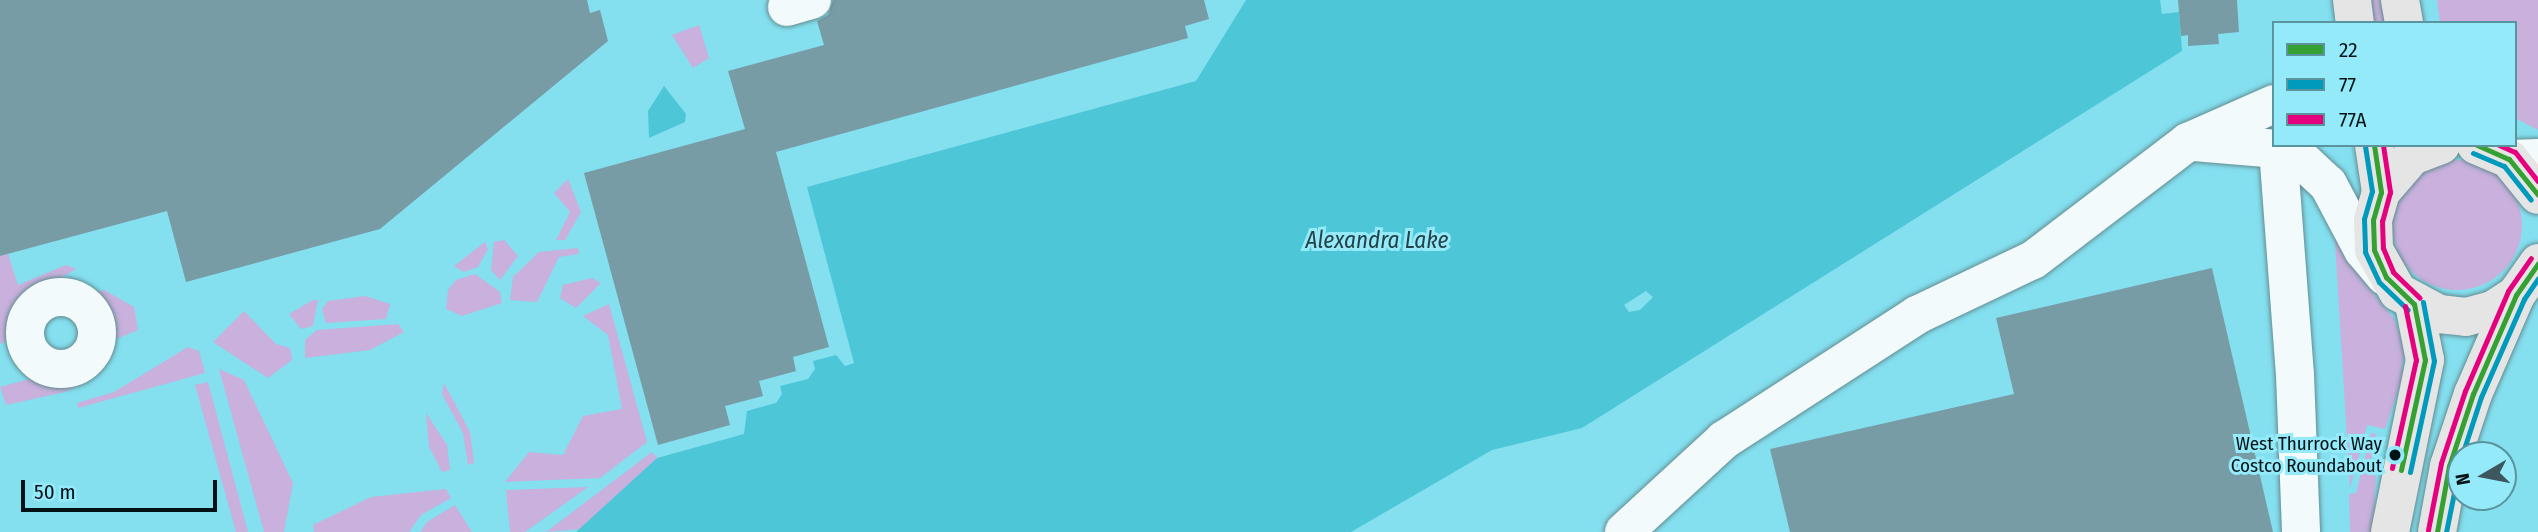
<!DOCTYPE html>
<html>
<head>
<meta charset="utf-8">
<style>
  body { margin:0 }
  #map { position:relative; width:2538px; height:532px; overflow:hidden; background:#acdbe3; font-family:"Fira Sans Condensed",sans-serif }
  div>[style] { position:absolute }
  .built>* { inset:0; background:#84dfef }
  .green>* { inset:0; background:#c9b0dd }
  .round { border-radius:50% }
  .water>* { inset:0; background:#4dc7d8 }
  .building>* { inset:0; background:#789ca6 }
  .roads { filter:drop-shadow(0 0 2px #638d93) drop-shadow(0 0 2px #638d93) }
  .minor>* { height:38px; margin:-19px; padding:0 19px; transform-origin:19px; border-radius:19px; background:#f3fafb }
  .minor>.ring { margin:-19px; padding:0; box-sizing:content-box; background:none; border:38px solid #f3fafb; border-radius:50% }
  .major>* { height:38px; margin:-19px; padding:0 19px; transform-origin:19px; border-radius:19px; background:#e5e5e6 }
  .bus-1>* { height:5px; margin:-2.5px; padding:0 2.5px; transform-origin:2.5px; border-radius:2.5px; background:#36a133 }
  .bus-2>* { height:5px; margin:-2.5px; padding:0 2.5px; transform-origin:2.5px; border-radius:2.5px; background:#009abc }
  .bus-3>* { height:5px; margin:-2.5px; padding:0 2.5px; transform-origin:2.5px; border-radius:2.5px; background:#e5007d }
  .dots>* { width:19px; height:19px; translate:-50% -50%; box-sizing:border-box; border:4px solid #95eafa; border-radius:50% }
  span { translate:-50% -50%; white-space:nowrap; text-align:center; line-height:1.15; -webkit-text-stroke:6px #95eafa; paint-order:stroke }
  .bus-label { font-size:19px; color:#001216 }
  .right { translate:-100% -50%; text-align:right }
  .water-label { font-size:23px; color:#244247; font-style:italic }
  .legend { position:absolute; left:2272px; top:21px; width:245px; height:126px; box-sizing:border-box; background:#95eafa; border:2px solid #59949f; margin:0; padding:9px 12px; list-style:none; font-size:21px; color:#001216 }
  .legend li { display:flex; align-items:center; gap:14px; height:35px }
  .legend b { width:35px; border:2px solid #59949f }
  .north { position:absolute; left:2447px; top:441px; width:70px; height:70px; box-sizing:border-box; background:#95eafa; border:2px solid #59949f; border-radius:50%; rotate:260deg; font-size:19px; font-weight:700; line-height:28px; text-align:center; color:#001216 }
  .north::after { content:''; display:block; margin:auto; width:24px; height:32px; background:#3c585e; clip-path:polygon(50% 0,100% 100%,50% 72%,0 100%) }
  .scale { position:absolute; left:21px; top:480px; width:196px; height:32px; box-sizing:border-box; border:4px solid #001216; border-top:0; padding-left:9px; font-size:21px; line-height:24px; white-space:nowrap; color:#001216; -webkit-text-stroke:5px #95eafa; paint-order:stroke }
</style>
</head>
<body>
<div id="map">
  <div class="built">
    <div style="clip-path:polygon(evenodd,0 0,2538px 0,2538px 532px,0 532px,0 0,2274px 23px,2515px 23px,2515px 145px,2274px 145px,2274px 23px,0 0,2461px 455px,2503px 455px,2503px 497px,2461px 497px,2461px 455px)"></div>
  </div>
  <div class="green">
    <div style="clip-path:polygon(2370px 0,2383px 0,2387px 23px,2374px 23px)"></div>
    <div style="clip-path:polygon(2437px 0,2538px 0,2538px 130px,2515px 118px,2515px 23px,2440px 23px)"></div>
    <div style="clip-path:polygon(699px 25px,709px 58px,693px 68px,672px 35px)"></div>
    <div class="round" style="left:2392px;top:160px;width:130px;height:130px"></div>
    <div style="clip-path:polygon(568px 179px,581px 212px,565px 240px,556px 240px,570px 212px,554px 193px)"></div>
    <div style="clip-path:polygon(2333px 210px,2362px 279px,2394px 319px,2405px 347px,2402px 369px,2405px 370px,2385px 429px,2367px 425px,2350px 488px)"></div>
    <div style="clip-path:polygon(504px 240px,518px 256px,500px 280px,491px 270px,494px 242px)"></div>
    <div style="clip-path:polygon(485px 242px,488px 249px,478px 267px,464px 272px,454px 266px)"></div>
    <div style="clip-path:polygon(578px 248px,579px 254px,559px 257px,537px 302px,510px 300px,513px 277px,539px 252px)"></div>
    <div style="clip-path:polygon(8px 254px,18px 285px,66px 265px,76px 269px,21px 301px,5px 342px,0 344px,0 256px)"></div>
    <div style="clip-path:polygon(475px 274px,500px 292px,502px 303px,462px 316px,446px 309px,448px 290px,456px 280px)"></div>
    <div style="clip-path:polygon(592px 278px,601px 283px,576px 308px,560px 298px,563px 285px)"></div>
    <div style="clip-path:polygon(104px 290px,134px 307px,138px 330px,107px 343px,106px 313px,91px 293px)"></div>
    <div style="clip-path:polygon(365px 296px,390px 304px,386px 319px,326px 323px,322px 309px,328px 301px)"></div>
    <div style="clip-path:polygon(313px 300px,318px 300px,313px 326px,301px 329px,289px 314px)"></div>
    <div style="clip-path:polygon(609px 304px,647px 442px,600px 478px,505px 482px,529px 452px,563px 455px,583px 416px,622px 409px,608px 335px,583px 316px)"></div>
    <div style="clip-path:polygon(244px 311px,276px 344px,290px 348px,292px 360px,268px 378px,213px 342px)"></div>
    <div style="clip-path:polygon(398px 324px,404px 332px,370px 350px,305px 358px,305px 340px,317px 330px)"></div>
    <div style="clip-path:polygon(188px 347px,199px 351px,205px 373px,78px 408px,77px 403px,114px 392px)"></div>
    <div style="clip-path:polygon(219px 369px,244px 380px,293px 483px,284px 532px,264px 532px)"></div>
    <div style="clip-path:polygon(33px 378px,52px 384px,82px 378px,88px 381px,65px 392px,6px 405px,0 387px)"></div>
    <div style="clip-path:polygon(208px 382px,248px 532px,236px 532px,195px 385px)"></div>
    <div style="clip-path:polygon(444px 383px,470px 432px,474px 463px,468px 465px,463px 433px,442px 394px)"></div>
    <div style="clip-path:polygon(426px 413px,447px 445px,450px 470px,442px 472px,429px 447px)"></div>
    <div style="clip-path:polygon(2371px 433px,2376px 434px,2369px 473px,2376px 476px,2373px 532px,2350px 532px,2349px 494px,2356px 493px)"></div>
    <div style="clip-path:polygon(652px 452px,657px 458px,581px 529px,546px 532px)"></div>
    <div style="clip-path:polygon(588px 487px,525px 532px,510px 532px,506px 490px)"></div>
    <div style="clip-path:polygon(446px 489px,451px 498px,421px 515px,409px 532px,314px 532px,313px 525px,371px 497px)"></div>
    <div style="clip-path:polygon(455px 505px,472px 532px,420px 532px,427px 522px)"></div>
  </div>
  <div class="water">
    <div style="clip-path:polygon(evenodd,1246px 0,2160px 0,2162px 14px,2179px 12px,2182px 51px,1582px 428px,1492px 450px,1351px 532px,576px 532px,657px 458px,744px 434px,747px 411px,776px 403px,782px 394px,780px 386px,808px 379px,815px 369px,813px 361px,836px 355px,845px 366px,854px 363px,807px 187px,1196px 81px,1246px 0,1646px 291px,1653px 297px,1640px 310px,1629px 312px,1624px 305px,1646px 291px)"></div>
    <div style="clip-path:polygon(664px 86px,686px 114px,685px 122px,649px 138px,648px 111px)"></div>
  </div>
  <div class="building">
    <div style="clip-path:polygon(0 0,587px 0,590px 13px,600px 10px,608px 41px,380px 229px,186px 282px,167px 211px,0 256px)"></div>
    <div style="clip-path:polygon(833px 0,1204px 0,1209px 19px,1185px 26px,1188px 38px,776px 152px,829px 347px,793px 357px,796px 371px,759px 381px,763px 396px,725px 406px,730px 425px,658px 445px,584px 173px,745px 129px,728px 71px,824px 45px,817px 21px,828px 15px)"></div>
    <div style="clip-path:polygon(2178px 0,2237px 0,2239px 32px,2218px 34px,2219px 44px,2188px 46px,2188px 35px,2181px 36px)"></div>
    <div style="clip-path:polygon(2212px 268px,2273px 532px,1790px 532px,1770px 449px,2014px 394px,1996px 318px)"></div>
  </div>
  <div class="roads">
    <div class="minor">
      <div style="left:787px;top:7px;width:26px;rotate:-16deg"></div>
      <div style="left:2194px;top:142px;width:84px;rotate:4.8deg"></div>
      <div style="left:2278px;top:149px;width:29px;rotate:27deg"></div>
      <div style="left:2304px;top:162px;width:33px;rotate:43deg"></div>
      <div style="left:2328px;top:184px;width:75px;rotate:62.1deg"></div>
      <div style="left:2363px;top:250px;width:34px;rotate:50deg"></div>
      <div style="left:2278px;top:149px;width:227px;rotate:85.7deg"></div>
      <div style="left:2295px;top:375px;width:157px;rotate:87.8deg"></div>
      <div style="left:2509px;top:159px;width:29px;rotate:-2deg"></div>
      <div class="ring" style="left:25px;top:297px;width:34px;height:34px"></div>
      <div style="left:1624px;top:532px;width:136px;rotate:-42.6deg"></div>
      <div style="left:1724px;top:440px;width:230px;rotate:-32.9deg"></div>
      <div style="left:1917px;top:315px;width:128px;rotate:-25.4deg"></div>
      <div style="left:2033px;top:260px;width:195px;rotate:-37.3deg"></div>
      <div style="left:2188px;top:142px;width:94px;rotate:-23.8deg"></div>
    </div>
    <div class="major">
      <div style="left:2352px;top:0;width:23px;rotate:83deg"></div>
      <div style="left:2400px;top:0;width:23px;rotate:80deg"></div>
      <div style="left:2374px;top:145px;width:48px;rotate:81.5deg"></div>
      <div style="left:2441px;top:145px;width:31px;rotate:159deg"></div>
      <div style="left:2412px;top:156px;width:48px;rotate:130.7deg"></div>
      <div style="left:2381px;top:192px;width:29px;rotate:106deg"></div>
      <div style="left:2373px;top:220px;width:30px;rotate:88deg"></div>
      <div style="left:2374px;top:250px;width:48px;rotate:60.3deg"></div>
      <div style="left:2398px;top:292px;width:47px;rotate:28.2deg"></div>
      <div style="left:2439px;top:314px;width:27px;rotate:6deg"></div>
      <div style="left:2466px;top:317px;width:28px;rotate:-15deg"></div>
      <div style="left:2493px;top:310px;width:27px;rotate:-33deg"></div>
      <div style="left:2516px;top:295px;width:39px;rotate:-55deg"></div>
      <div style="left:2476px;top:145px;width:36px;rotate:23deg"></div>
      <div style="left:2509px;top:159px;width:46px;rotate:51.1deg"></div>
      <div style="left:2390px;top:532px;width:176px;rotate:-78.5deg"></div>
      <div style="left:2425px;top:360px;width:57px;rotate:-101.1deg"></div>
      <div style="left:2437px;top:532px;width:67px;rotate:-79.7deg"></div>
      <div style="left:2449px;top:466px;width:76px;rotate:-71.6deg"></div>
      <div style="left:2473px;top:394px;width:108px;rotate:-66.5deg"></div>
    </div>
  </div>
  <div class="bus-1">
    <div style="left:2374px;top:145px;width:48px;rotate:81.5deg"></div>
    <div style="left:2381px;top:192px;width:29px;rotate:106deg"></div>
    <div style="left:2373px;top:220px;width:30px;rotate:88deg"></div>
    <div style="left:2374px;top:250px;width:30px;rotate:66deg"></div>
    <div style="left:2386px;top:277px;width:39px;rotate:44deg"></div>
    <div style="left:2477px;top:145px;width:35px;rotate:24deg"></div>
    <div style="left:2509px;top:159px;width:46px;rotate:51.1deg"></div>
    <div style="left:2401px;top:470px;width:113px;rotate:-77.7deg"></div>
    <div style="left:2425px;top:360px;width:57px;rotate:-101.1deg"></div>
    <div style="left:2437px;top:532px;width:67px;rotate:-79.7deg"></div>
    <div style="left:2449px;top:466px;width:76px;rotate:-71.6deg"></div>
    <div style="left:2473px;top:394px;width:108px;rotate:-66.5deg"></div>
    <div style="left:2516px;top:295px;width:39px;rotate:-55deg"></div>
  </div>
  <div class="bus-2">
    <div style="left:2365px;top:146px;width:46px;rotate:81.2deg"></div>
    <div style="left:2372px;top:191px;width:29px;rotate:106deg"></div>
    <div style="left:2364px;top:219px;width:33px;rotate:88deg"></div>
    <div style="left:2365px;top:252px;width:33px;rotate:65deg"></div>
    <div style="left:2379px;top:282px;width:40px;rotate:44deg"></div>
    <div style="left:2473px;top:153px;width:34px;rotate:23deg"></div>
    <div style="left:2504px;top:166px;width:43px;rotate:51.5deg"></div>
    <div style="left:2462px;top:455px;width:61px;rotate:-71.9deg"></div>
    <div style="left:2481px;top:397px;width:107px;rotate:-66.3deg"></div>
    <div style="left:2524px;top:299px;width:25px;rotate:-56deg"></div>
    <div style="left:2410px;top:472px;width:114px;rotate:-77.8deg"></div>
    <div style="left:2434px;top:361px;width:60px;rotate:-100.6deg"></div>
    <div style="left:2446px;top:532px;width:76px;rotate:-78.5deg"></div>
  </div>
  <div class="bus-3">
    <div style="left:2383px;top:145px;width:48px;rotate:81.5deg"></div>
    <div style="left:2390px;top:192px;width:30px;rotate:105deg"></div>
    <div style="left:2382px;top:221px;width:27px;rotate:88deg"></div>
    <div style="left:2383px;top:248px;width:26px;rotate:67deg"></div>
    <div style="left:2393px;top:272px;width:37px;rotate:44deg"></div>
    <div style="left:2499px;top:145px;width:17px;rotate:24deg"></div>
    <div style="left:2515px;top:152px;width:37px;rotate:52deg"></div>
    <div style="left:2392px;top:468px;width:111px;rotate:-77.5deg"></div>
    <div style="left:2416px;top:360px;width:55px;rotate:-101.5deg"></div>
    <div style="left:2428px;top:530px;width:68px;rotate:-79deg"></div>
    <div style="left:2441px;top:463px;width:76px;rotate:-71.6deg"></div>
    <div style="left:2465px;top:391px;width:109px;rotate:-66.7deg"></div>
    <div style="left:2508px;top:291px;width:40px;rotate:-55.1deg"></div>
  </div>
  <div class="dots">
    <div style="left:2395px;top:455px;background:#001216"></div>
  </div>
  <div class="bus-label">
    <span class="right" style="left:2382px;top:455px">West Thurrock Way<br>Costco Roundabout</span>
  </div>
  <div class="water-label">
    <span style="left:1377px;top:240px">Alexandra Lake</span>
  </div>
  <ul class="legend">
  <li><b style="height:9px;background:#36a133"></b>22</li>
  <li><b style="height:9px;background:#009abc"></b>77</li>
  <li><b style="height:9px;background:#e5007d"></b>77A</li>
  </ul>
  <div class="north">N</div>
  <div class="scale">50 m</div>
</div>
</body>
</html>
